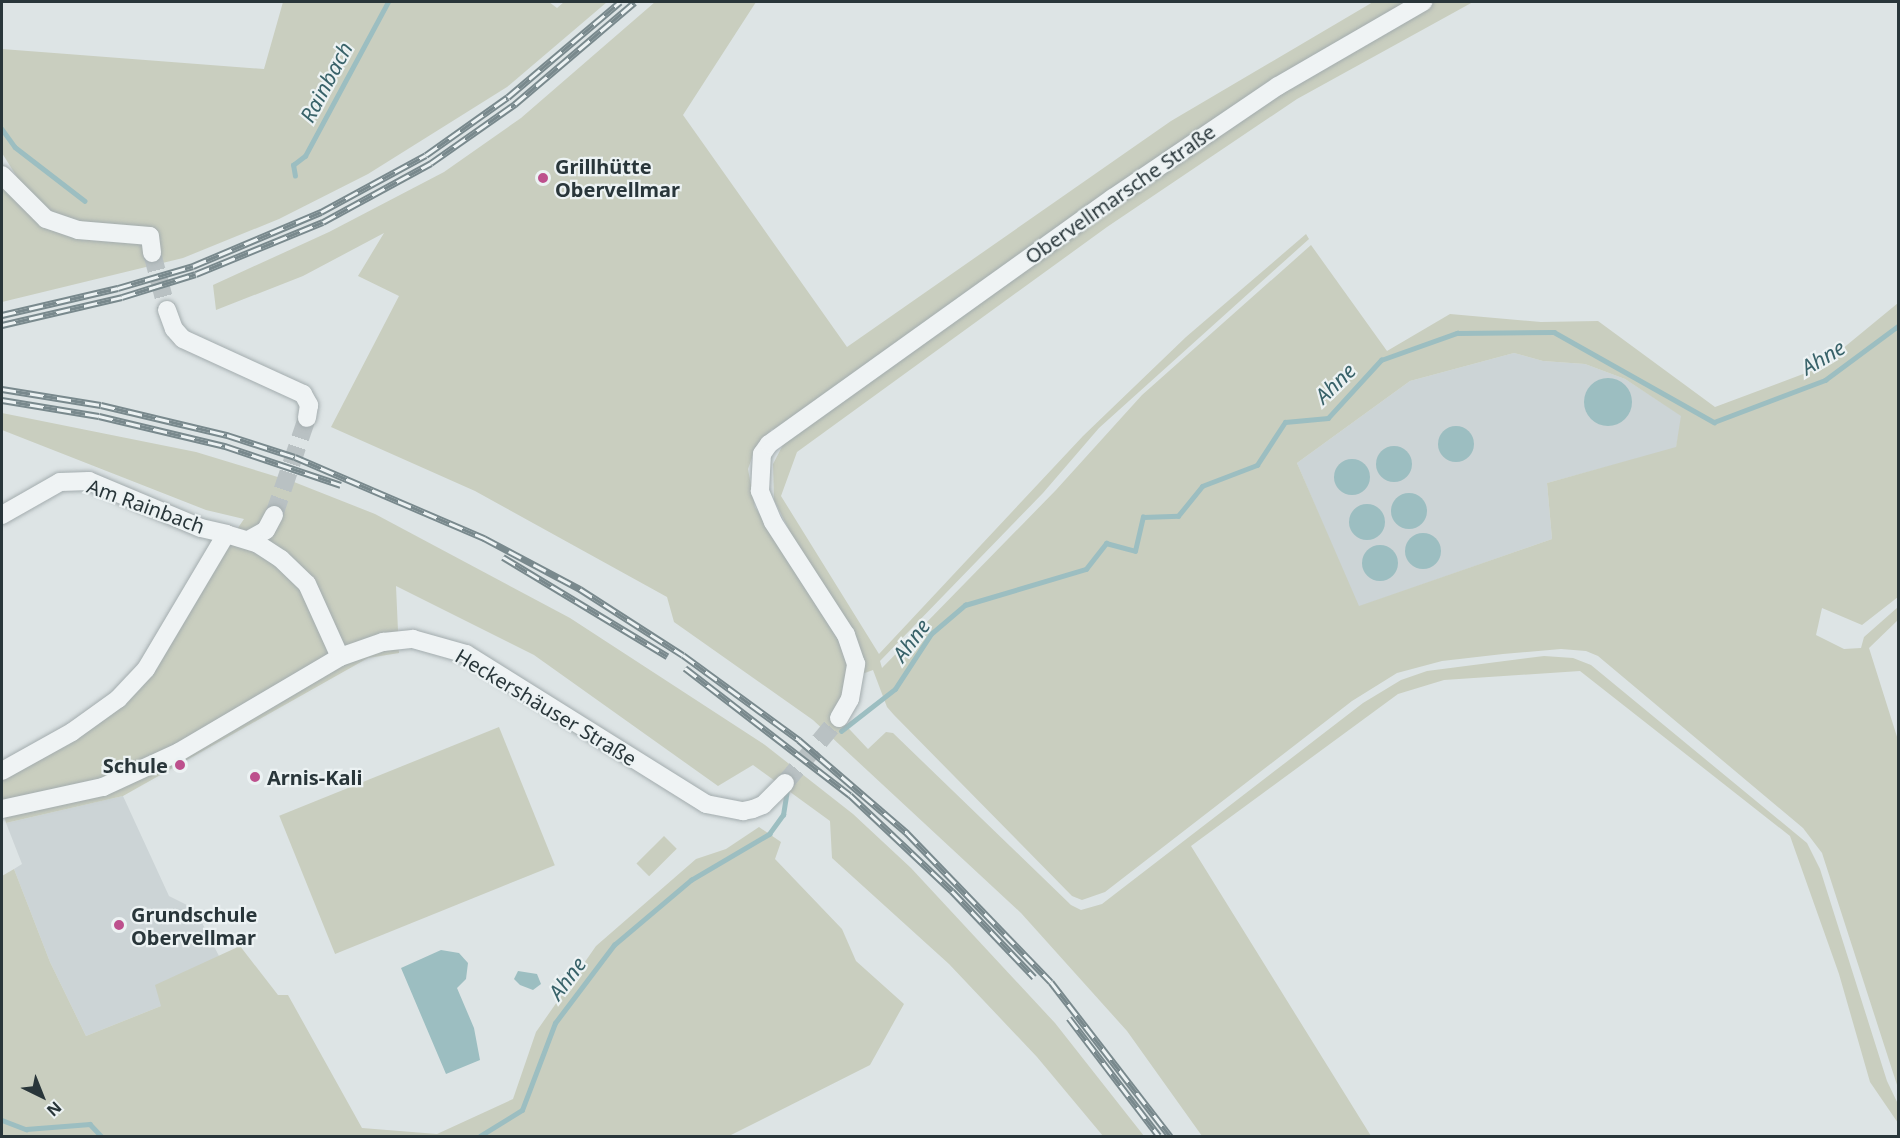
<!DOCTYPE html>
<html>
<head>
<meta charset="utf-8">
<style>
  body { margin:0 }
  #map { position:relative; width:1900px; height:1138px; overflow:hidden; background:#dde4e5; font-family:"Noto Sans",sans-serif }
  div>[style] { position:absolute }
  .built>* { inset:0; background:#ccd4d6 }
  .green>* { inset:0; background:#c9cebf; transform-origin:0 0 }
  .water>* { inset:0; background:#9cbec1 }
  .round { border-radius:50% }
  .stream>* { height:4.5px; margin:-2.25px; padding:0 2.25px; transform-origin:2.25px; border-radius:2.25px; background:#9cbec1 }
  .minor-tunnel>* { height:18px; margin-top:-9px; transform-origin:0; background:repeating-linear-gradient(90deg,#b9c1c3 0 18px,transparent 0 27px) }
  .roads { filter:drop-shadow(0 0 2px #a3acae) drop-shadow(0 0 2px #a3acae) }
  .minor>* { height:18px; margin:-9px; padding:0 9px; transform-origin:9px; border-radius:9px; background:#eff3f4 }
  .rail>* { height:7px; margin-top:-3.5px; transform-origin:0; background:repeating-linear-gradient(90deg,#ecf2f3 0 14px,#79898d 0 28px); box-sizing:border-box; border-block:2px solid #79898d }
  .dots>* { width:16px; height:16px; translate:-50% -50%; box-sizing:border-box; border:3px solid #ecf2f3; border-radius:50% }
  span { translate:-50% -50%; white-space:nowrap; text-align:center; line-height:1.15; -webkit-text-stroke:4.5px #ecf2f3; paint-order:stroke }
  .poi-label { font-size:20px; color:#29363a; font-weight:700 }
  .left { translate:0 -50%; text-align:left }
  .right { translate:-100% -50%; text-align:right }
  .street-label { font-size:20px; color:#29363a }
  .water-label { font-size:21px; color:#386269; font-style:italic }
  .frame { position:absolute; inset:0; border:3px solid #29363a; pointer-events:none }
  .north { position:absolute; left:12px; top:1066px; width:60px; height:60px; -webkit-text-stroke:4px #ecf2f3; paint-order:stroke; rotate:137deg; font-size:16px; font-weight:700; line-height:24px; text-align:center; color:#29363a }
  .north::after { content:''; display:block; margin:auto; width:21px; height:27px; background:#29363a; clip-path:polygon(50% 0,100% 100%,50% 72%,0 100%) }
</style>
</head>
<body>
<div id="map">
  <div class="built">
    <div style="clip-path:polygon(1514px 353px,1543px 361px,1585px 364px,1625px 379px,1682px 416px,1676px 448px,1547px 483px,1552px 539px,1358px 607px,1297px 463px,1410px 381px)"></div>
    <div style="clip-path:polygon(123px 796px,169px 896px,195px 909px,219px 956px,189px 972px,161px 1006px,86px 1036px,50px 962px,14px 869px,22px 864px,6px 823px)"></div>
  </div>
  <div class="green">
    <div style="clip-path:polygon(283px 2px,549px 2px,557px 8px,564px 2px,607px 2px,507px 87px,368px 174px,279px 219px,183px 258px,2px 302px,2px 188px,17px 177px,2px 153px,2px 49px,264px 69px)"></div>
    <div style="clip-path:polygon(evenodd,655px 2px,756px 2px,683px 115px,847px 347px,1171px 121px,1373px 2px,1473px 2px,1297px 99px,1107px 227px,797px 452px,781px 496px,879px 654px,1083px 436px,1186px 337px,1306px 234px,1309px 239px,1099px 428px,1043px 493px,880px 661px,882px 668px,1056px 490px,1142px 395px,1311px 245px,1387px 351px,1450px 314px,1541px 322px,1598px 321px,1715px 407px,1819px 368px,1898px 303px,1898px 597px,1862px 625px,1822px 608px,1816px 635px,1844px 649px,1861px 648px,1864px 637px,1898px 607px,1898px 620px,1869px 648px,1898px 740px,1898px 1088px,1822px 853px,1803px 828px,1598px 656px,1586px 651px,1561px 649px,1503px 654px,1442px 661px,1397px 673px,1352px 701px,1105px 892px,1082px 900px,1072px 896px,894px 715px,887px 707px,873px 670px,862px 674px,774px 500px,773px 464px,785px 441px,772px 429px,755px 449px,748px 469px,755px 507px,834px 630px,851px 671px,837px 716px,868px 749px,886px 732px,893px 733px,1071px 905px,1081px 910px,1102px 904px,1363px 703px,1401px 680px,1427px 671px,1544px 656px,1573px 658px,1591px 665px,1807px 843px,1820px 869px,1887px 1081px,1898px 1104px,1898px 1123px,1870px 1082px,1839px 974px,1790px 836px,1580px 671px,1444px 680px,1398px 694px,1191px 846px,1371px 1136px,1202px 1136px,1127px 1031px,1021px 913px,813px 720px,674px 622px,667px 597px,475px 491px,331px 427px,399px 296px,358px 276px,384px 233px,303px 276px,216px 310px,213px 285px,329px 232px,444px 172px,521px 118px,655px 2px,1514px 353px,1543px 361px,1585px 364px,1625px 379px,1681px 416px,1676px 447px,1547px 483px,1552px 539px,1359px 606px,1297px 463px,1410px 381px,1514px 353px)"></div>
    <div style="clip-path:polygon(2px 413px,196px 452px,294px 482px,375px 514px,570px 618px,765px 745px,853px 814px,911px 868px,1055px 1023px,1144px 1136px,1103px 1136px,1037px 1057px,949px 964px,832px 858px,830px 821px,753px 765px,718px 786px,534px 655px,396px 586px,399px 653px,368px 658px,123px 796px,6px 823px,2px 807px,2px 776px,116px 709px,244px 519px,206px 510px,2px 430px)"></div>
    <div style="left:499px;top:727px;width:149px;height:237px;rotate:68deg"></div>
    <div style="clip-path:polygon(759px 827px,781px 842px,775px 859px,842px 929px,856px 961px,904px 1004px,870px 1065px,729px 1136px,2px 1136px,2px 876px,14px 869px,50px 962px,86px 1036px,161px 1006px,155px 985px,240px 946px,278px 995px,288px 995px,362px 1128px,437px 1134px,513px 1099px,536px 1032px,596px 946px,696px 859px,726px 849px)"></div>
    <div style="left:664px;top:836px;width:18px;height:39px;rotate:45deg"></div>
  </div>
  <div class="water">
    <div class="round" style="left:1584px;top:378px;width:48px;height:48px"></div>
    <div class="round" style="left:1438px;top:426px;width:36px;height:36px"></div>
    <div class="round" style="left:1376px;top:446px;width:36px;height:36px"></div>
    <div class="round" style="left:1334px;top:459px;width:36px;height:36px"></div>
    <div class="round" style="left:1391px;top:493px;width:36px;height:36px"></div>
    <div class="round" style="left:1349px;top:504px;width:36px;height:36px"></div>
    <div class="round" style="left:1405px;top:533px;width:36px;height:36px"></div>
    <div class="round" style="left:1362px;top:545px;width:36px;height:36px"></div>
    <div style="clip-path:polygon(441px 950px,459px 953px,468px 963px,466px 979px,457px 988px,474px 1028px,480px 1060px,446px 1074px,401px 968px)"></div>
    <div style="clip-path:polygon(518px 971px,537px 974px,541px 984px,533px 990px,520px 985px,514px 979px)"></div>
  </div>
  <div class="stream">
    <div style="left:2px;top:129px;width:22px;rotate:54deg"></div>
    <div style="left:15px;top:147px;width:88px;rotate:37.6deg"></div>
    <div style="left:295px;top:176px;width:11px;rotate:-100deg"></div>
    <div style="left:293px;top:165px;width:15px;rotate:-37deg"></div>
    <div style="left:305px;top:156px;width:175px;rotate:-61.7deg"></div>
    <div style="left:841px;top:731px;width:68px;rotate:-37.9deg"></div>
    <div style="left:895px;top:689px;width:66px;rotate:-56.8deg"></div>
    <div style="left:931px;top:634px;width:45px;rotate:-40.5deg"></div>
    <div style="left:965px;top:605px;width:126px;rotate:-16.6deg"></div>
    <div style="left:1086px;top:569px;width:33px;rotate:-52deg"></div>
    <div style="left:1106px;top:543px;width:30px;rotate:15deg"></div>
    <div style="left:1135px;top:551px;width:35px;rotate:-77deg"></div>
    <div style="left:1143px;top:517px;width:35px;rotate:-2deg"></div>
    <div style="left:1178px;top:516px;width:38px;rotate:-51deg"></div>
    <div style="left:1202px;top:486px;width:59px;rotate:-20.9deg"></div>
    <div style="left:1257px;top:465px;width:51px;rotate:-56.9deg"></div>
    <div style="left:1285px;top:422px;width:43px;rotate:-5.3deg"></div>
    <div style="left:1328px;top:418px;width:79px;rotate:-47.6deg"></div>
    <div style="left:1381px;top:360px;width:81px;rotate:-19.6deg"></div>
    <div style="left:1457px;top:333px;width:97px;rotate:-0.6deg"></div>
    <div style="left:1554px;top:332px;width:184px;rotate:29.4deg"></div>
    <div style="left:1714px;top:422px;width:119px;rotate:-20.7deg"></div>
    <div style="left:1825px;top:380px;width:91px;rotate:-36.5deg"></div>
    <div style="left:2px;top:1120px;width:26px;rotate:21deg"></div>
    <div style="left:26px;top:1129px;width:64px;rotate:-4.5deg"></div>
    <div style="left:90px;top:1124px;width:16px;rotate:47deg"></div>
    <div style="left:480px;top:1136px;width:49px;rotate:-31.8deg"></div>
    <div style="left:522px;top:1110px;width:93px;rotate:-69.2deg"></div>
    <div style="left:555px;top:1023px;width:98px;rotate:-52.9deg"></div>
    <div style="left:614px;top:945px;width:101px;rotate:-40.2deg"></div>
    <div style="left:691px;top:880px;width:91px;rotate:-30.5deg"></div>
    <div style="left:769px;top:834px;width:24px;rotate:-54deg"></div>
    <div style="left:783px;top:815px;width:24px;rotate:-81deg"></div>
  </div>
  <div class="minor-tunnel">
    <div style="left:152px;top:253px;width:59px;rotate:75.3deg"></div>
    <div style="left:274px;top:515px;width:102px;rotate:-71.2deg"></div>
    <div style="left:785px;top:783px;width:85px;rotate:-50.3deg"></div>
  </div>
  <div class="roads">
    <div class="minor">
      <div style="left:2px;top:175px;width:62px;rotate:45deg"></div>
      <div style="left:46px;top:219px;width:34px;rotate:19deg"></div>
      <div style="left:78px;top:230px;width:72px;rotate:4.8deg"></div>
      <div style="left:150px;top:236px;width:17px;rotate:83deg"></div>
      <div style="left:167px;top:310px;width:20px;rotate:70deg"></div>
      <div style="left:174px;top:329px;width:13px;rotate:48deg"></div>
      <div style="left:183px;top:339px;width:132px;rotate:24.6deg"></div>
      <div style="left:303px;top:394px;width:13px;rotate:61deg"></div>
      <div style="left:309px;top:405px;width:13px;rotate:99deg"></div>
      <div style="left:2px;top:515px;width:67px;rotate:-29.6deg"></div>
      <div style="left:60px;top:482px;width:29px;rotate:-2deg"></div>
      <div style="left:89px;top:481px;width:121px;rotate:22.8deg"></div>
      <div style="left:201px;top:528px;width:26px;rotate:13deg"></div>
      <div style="left:250px;top:539px;width:18px;rotate:-29deg"></div>
      <div style="left:266px;top:530px;width:17px;rotate:-62deg"></div>
      <div style="left:839px;top:718px;width:22px;rotate:-60deg"></div>
      <div style="left:850px;top:699px;width:36px;rotate:-80deg"></div>
      <div style="left:856px;top:664px;width:31px;rotate:-109deg"></div>
      <div style="left:846px;top:635px;width:135px;rotate:-122.9deg"></div>
      <div style="left:773px;top:522px;width:34px;rotate:-113deg"></div>
      <div style="left:760px;top:491px;width:37px;rotate:-87deg"></div>
      <div style="left:762px;top:454px;width:12px;rotate:-55deg"></div>
      <div style="left:769px;top:444px;width:423px;rotate:-35.6deg"></div>
      <div style="left:1113px;top:198px;width:199px;rotate:-34.2deg"></div>
      <div style="left:1278px;top:86px;width:168px;rotate:-30.1deg"></div>
      <div style="left:2px;top:771px;width:80px;rotate:-29.1deg"></div>
      <div style="left:72px;top:732px;width:57px;rotate:-35.7deg"></div>
      <div style="left:118px;top:699px;width:41px;rotate:-47deg"></div>
      <div style="left:146px;top:669px;width:157px;rotate:-59.3deg"></div>
      <div style="left:226px;top:534px;width:34px;rotate:17deg"></div>
      <div style="left:258px;top:544px;width:27px;rotate:33deg"></div>
      <div style="left:281px;top:559px;width:36px;rotate:44deg"></div>
      <div style="left:307px;top:584px;width:80px;rotate:65.7deg"></div>
      <div style="left:2px;top:809px;width:103px;rotate:-12.3deg"></div>
      <div style="left:103px;top:787px;width:84px;rotate:-24.7deg"></div>
      <div style="left:179px;top:752px;width:187px;rotate:-30.5deg"></div>
      <div style="left:340px;top:657px;width:46px;rotate:-19.2deg"></div>
      <div style="left:383px;top:642px;width:30px;rotate:-6deg"></div>
      <div style="left:413px;top:639px;width:55px;rotate:15.8deg"></div>
      <div style="left:466px;top:654px;width:283px;rotate:32deg"></div>
      <div style="left:706px;top:804px;width:38px;rotate:11deg"></div>
      <div style="left:743px;top:811px;width:10px;rotate:-11deg"></div>
      <div style="left:753px;top:809px;width:11px;rotate:-22deg"></div>
      <div style="left:763px;top:805px;width:31px;rotate:-45deg"></div>
    </div>
  </div>
  <div class="rail">
    <div style="left:2px;top:315px;width:119px;rotate:-13.1deg"></div>
    <div style="left:118px;top:288px;width:78px;rotate:-16.3deg"></div>
    <div style="left:193px;top:266px;width:139px;rotate:-22.9deg"></div>
    <div style="left:321px;top:212px;width:119px;rotate:-28.5deg"></div>
    <div style="left:426px;top:155px;width:100px;rotate:-35.3deg"></div>
    <div style="left:508px;top:97px;width:147px;rotate:-40.3deg"></div>
    <div style="left:2px;top:325px;width:123px;rotate:-13.1deg"></div>
    <div style="left:122px;top:297px;width:77px;rotate:-17.3deg"></div>
    <div style="left:196px;top:274px;width:137px;rotate:-22.3deg"></div>
    <div style="left:323px;top:222px;width:123px;rotate:-28.6deg"></div>
    <div style="left:431px;top:163px;width:103px;rotate:-35.1deg"></div>
    <div style="left:515px;top:104px;width:157px;rotate:-40.4deg"></div>
    <div style="left:2px;top:389px;width:100px;rotate:9.2deg"></div>
    <div style="left:101px;top:405px;width:130px;rotate:13.4deg"></div>
    <div style="left:227px;top:435px;width:71px;rotate:17.9deg"></div>
    <div style="left:295px;top:457px;width:206px;rotate:23.2deg"></div>
    <div style="left:484px;top:538px;width:109px;rotate:28deg"></div>
    <div style="left:580px;top:589px;width:122px;rotate:32.7deg"></div>
    <div style="left:683px;top:655px;width:144px;rotate:36.2deg"></div>
    <div style="left:799px;top:740px;width:143px;rotate:40.7deg"></div>
    <div style="left:907px;top:833px;width:207px;rotate:46deg"></div>
    <div style="left:1051px;top:982px;width:195px;rotate:52.3deg"></div>
    <div style="left:2px;top:400px;width:98px;rotate:9.4deg"></div>
    <div style="left:99px;top:416px;width:130px;rotate:13.4deg"></div>
    <div style="left:225px;top:446px;width:122px;rotate:18.6deg"></div>
    <div style="left:503px;top:557px;width:192px;rotate:31.1deg"></div>
    <div style="left:685px;top:668px;width:208px;rotate:37.6deg"></div>
    <div style="left:850px;top:795px;width:140px;rotate:43.3deg"></div>
    <div style="left:952px;top:891px;width:119px;rotate:46.4deg"></div>
    <div style="left:1069px;top:1018px;width:148px;rotate:52.7deg"></div>
  </div>
  <div class="dots">
    <div style="left:543px;top:178px;background:#bd508d"></div>
    <div style="left:180px;top:765px;background:#bd508d"></div>
    <div style="left:255px;top:777px;background:#bd508d"></div>
    <div style="left:119px;top:925px;background:#bd508d"></div>
  </div>
  <div class="poi-label">
    <span class="left" style="left:555px;top:178px">Grillhütte<br>Obervellmar</span>
    <span class="right" style="left:168px;top:765px">Schule</span>
    <span class="left" style="left:267px;top:777px">Arnis-Kali</span>
    <span class="left" style="left:131px;top:926px">Grundschule<br>Obervellmar</span>
  </div>
  <div class="street-label">
    <span style="left:1120px;top:194px;rotate:-35deg">Obervellmarsche Straße</span>
    <span style="left:146px;top:506px;rotate:20deg">Am Rainbach</span>
    <span style="left:546px;top:707px;rotate:31deg">Heckershäuser Straße</span>
  </div>
  <div class="water-label">
    <span style="left:326px;top:82px;rotate:-62deg">Rainbach</span>
    <span style="left:1823px;top:357px;rotate:-31deg">Ahne</span>
    <span style="left:1335px;top:383px;rotate:-44deg">Ahne</span>
    <span style="left:911px;top:640px;rotate:-53deg">Ahne</span>
    <span style="left:567px;top:978px;rotate:-53deg">Ahne</span>
  </div>
  <div class="frame"></div>
  <div class="north">N</div>
</div>
</body>
</html>
